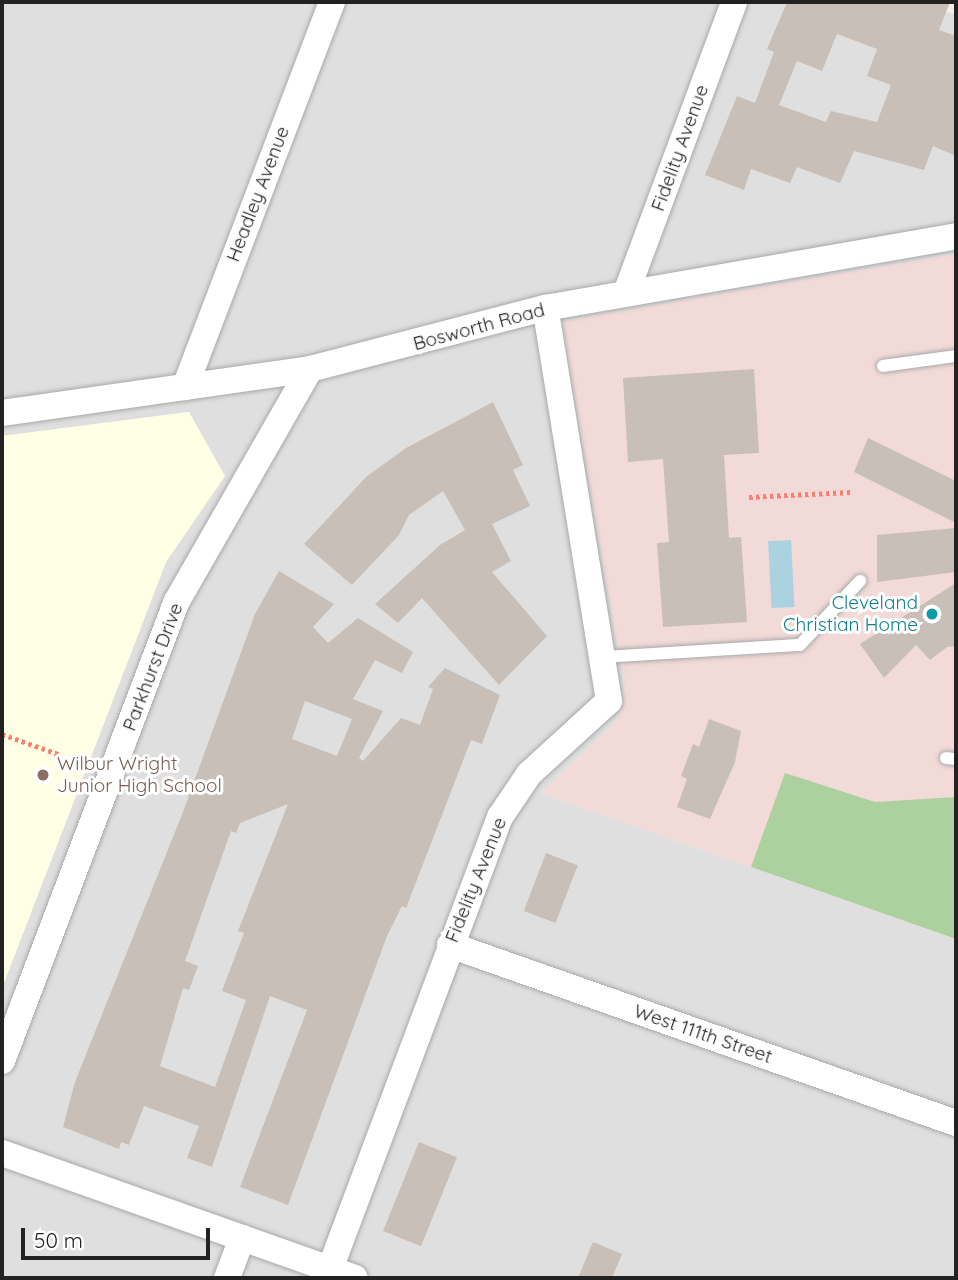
<!DOCTYPE html>
<html>
<head>
<meta charset="utf-8">
<style>
  body { margin:0 }
  #map { position:relative; width:958px; height:1280px; overflow:hidden; background:#f2efe9; font-family:Quicksand,sans-serif }
  div>[style] { position:absolute }
  .residential>* { inset:0; background:#e0dfdf }
  .commercial>* { inset:0; background:#f2dad9 }
  .education>* { inset:0; background:#ffffe5 }
  .forest>* { inset:0; background:#add19e }
  .water>* { inset:0; background:#aad3df; transform-origin:0 0 }
  .building>* { inset:0; background:#c7bfb8; transform-origin:0 0 }
  .path>* { height:4.5px; margin-top:-2.25px; transform-origin:0; background:repeating-linear-gradient(90deg,#fa8072 0 3.5px,transparent 0 7px) }
  .roads { filter:drop-shadow(0 0 2px #a9a9a9) drop-shadow(0 0 2px #a9a9a9) }
  .service>* { height:12px; margin:-6px; padding:0 6px; transform-origin:6px; border-radius:6px; background:#fff }
  .minor>* { height:26px; margin:-13px; padding:0 13px; transform-origin:13px; border-radius:13px; background:#fff }
  .dots>* { width:19px; height:19px; translate:-50% -50%; box-sizing:border-box; border:4px solid #fff; border-radius:50% }
  span { translate:-50% -50%; white-space:nowrap; text-align:center; line-height:1.15; -webkit-text-stroke:6px #fff; paint-order:stroke }
  .street-label { font-size:19px; color:#222 }
  .culture-label { font-size:19px; color:#0d838f }
  .right { translate:-100% -50%; text-align:right }
  .education-label { font-size:19px; color:#785e54 }
  .left { translate:0 -50%; text-align:left }
  .frame { position:absolute; inset:0; border:4px solid #222; pointer-events:none }
  .scale { position:absolute; left:21px; top:1228px; width:189px; height:32px; box-sizing:border-box; border:4px solid #222; border-top:0; padding-left:9px; font-size:21px; line-height:24px; white-space:nowrap; color:#222; -webkit-text-stroke:5px #fff; paint-order:stroke }
</style>
</head>
<body>
<div id="map">
  <div class="residential">
    <div style="clip-path:polygon(2px 2px,922px 2px,956px 15px,956px 254px,562px 322px,624px 684px,616px 722px,541px 793px,956px 939px,956px 1278px,2px 1278px,2px 988px,166px 562px,224px 476px,188px 412px,2px 436px)"></div>
  </div>
  <div class="commercial">
    <div style="clip-path:polygon(956px 254px,956px 939px,541px 793px,616px 722px,624px 684px,562px 321px)"></div>
  </div>
  <div class="education">
    <div style="clip-path:polygon(189px 412px,225px 476px,166px 562px,2px 988px,2px 436px)"></div>
  </div>
  <div class="forest">
    <div style="clip-path:polygon(785px 773px,875px 802px,956px 797px,956px 939px,751px 867px)"></div>
  </div>
  <div class="water">
    <div style="left:791px;top:540px;width:67px;height:23px;rotate:87deg"></div>
  </div>
  <div class="building">
    <div style="clip-path:polygon(evenodd,787px 2px,950px 2px,939px 30px,956px 36px,956px 156px,933px 146px,924px 170px,854px 151px,840px 183px,797px 167px,790px 183px,751px 169px,744px 190px,705px 175px,737px 96px,755px 103px,774px 52px,767px 49px,787px 2px,837px 34px,877px 49px,867px 76px,891px 85px,877px 122px,831px 111px,826px 122px,779px 105px,797px 61px,822px 71px,837px 34px)"></div>
    <div style="clip-path:polygon(754px 369px,759px 453px,724px 455px,729px 538px,741px 537px,747px 622px,663px 627px,657px 543px,669px 542px,663px 459px,628px 462px,623px 378px)"></div>
    <div style="clip-path:polygon(493px 402px,523px 465px,513px 470px,530px 506px,492px 524px,511px 561px,492px 572px,547px 636px,499px 685px,422px 598px,398px 623px,375px 604px,440px 545px,465px 530px,443px 491px,409px 515px,399px 535px,352px 585px,304px 544px,366px 477px,406px 448px)"></div>
    <div style="clip-path:polygon(868px 438px,956px 481px,956px 523px,854px 472px)"></div>
    <div style="clip-path:polygon(956px 528px,956px 572px,877px 582px,877px 535px)"></div>
    <div style="clip-path:polygon(evenodd,279px 571px,334px 604px,313px 627px,328px 643px,358px 618px,413px 652px,402px 673px,375px 660px,353px 699px,383px 711px,359px 758px,363px 761px,401px 718px,420px 725px,433px 689px,428px 687px,445px 668px,500px 695px,482px 744px,471px 740px,406px 908px,402px 906px,387px 936px,288px 1205px,240px 1187px,307px 1010px,270px 996px,212px 1167px,187px 1158px,199px 1126px,144px 1106px,129px 1145px,121px 1142px,119px 1149px,63px 1127px,75px 1082px,183px 812px,255px 614px,279px 571px,305px 701px,352px 719px,337px 756px,292px 739px,305px 701px,279px 571px,288px 804px,238px 931px,244px 933px,222px 991px,246px 1000px,215px 1087px,160px 1066px,183px 988px,189px 990px,198px 966px,185px 961px,231px 831px,236px 833px,240px 823px,288px 804px)"></div>
    <div style="clip-path:polygon(956px 583px,956px 646px,947px 647px,930px 660px,916px 645px,884px 678px,860px 644px)"></div>
    <div style="clip-path:polygon(709px 719px,741px 731px,735px 762px,710px 819px,677px 807px,687px 779px,681px 776px,693px 744px,699px 747px)"></div>
    <div style="left:546px;top:853px;width:34px;height:62px;rotate:21deg"></div>
    <div style="left:419px;top:1142px;width:41px;height:96px;rotate:22deg"></div>
    <div style="clip-path:polygon(593px 1242px,622px 1254px,612px 1278px,578px 1278px)"></div>
  </div>
  <div class="path">
    <div style="left:749px;top:497px;width:102px;rotate:-2.8deg"></div>
    <div style="left:2px;top:734px;width:63px;rotate:19.6deg"></div>
  </div>
  <div class="roads">
    <div class="service">
      <div style="left:883px;top:366px;width:74px;rotate:-7.8deg"></div>
      <div style="left:602px;top:657px;width:198px;rotate:-3.5deg"></div>
      <div style="left:800px;top:645px;width:88px;rotate:-46.8deg"></div>
      <div style="left:946px;top:758px;width:10px;rotate:6deg"></div>
    </div>
    <div class="minor">
      <div style="left:626px;top:293px;width:310px;rotate:-69.6deg"></div>
      <div style="left:185px;top:387px;width:412px;rotate:-69.1deg"></div>
      <div style="left:2px;top:413px;width:311px;rotate:-8.1deg"></div>
      <div style="left:310px;top:369px;width:243px;rotate:-14.6deg"></div>
      <div style="left:545px;top:308px;width:417px;rotate:-9.9deg"></div>
      <div style="left:450px;top:945px;width:536px;rotate:19.38deg"></div>
      <div style="left:2px;top:1061px;width:492px;rotate:-69.2deg"></div>
      <div style="left:177px;top:601px;width:267px;rotate:-60.2deg"></div>
      <div style="left:2px;top:1153px;width:374px;rotate:19.5deg"></div>
      <div style="left:330px;top:1269px;width:483px;rotate:-69.4deg"></div>
      <div style="left:500px;top:817px;width:52px;rotate:-56deg"></div>
      <div style="left:529px;top:774px;width:108px;rotate:-42.4deg"></div>
      <div style="left:609px;top:701px;width:398px;rotate:-99.2deg"></div>
      <div style="left:227px;top:1278px;width:43px;rotate:-69.4deg"></div>
    </div>
  </div>
  <div class="dots">
    <div style="left:932px;top:614px;background:#0f9aa8"></div>
    <div style="left:43px;top:775px;background:#8d6e63"></div>
  </div>
  <div class="street-label">
    <span style="left:680px;top:148px;rotate:-70deg">Fidelity Avenue</span>
    <span style="left:258px;top:194px;rotate:-69deg">Headley Avenue</span>
    <span style="left:479px;top:327px;rotate:-15deg">Bosworth Road</span>
    <span style="left:153px;top:667px;rotate:-69deg">Parkhurst Drive</span>
    <span style="left:476px;top:880px;rotate:-68deg">Fidelity Avenue</span>
    <span style="left:703px;top:1034px;rotate:19deg">West 111th Street</span>
  </div>
  <div class="culture-label">
    <span class="right" style="left:918px;top:614px">Cleveland<br>Christian Home</span>
  </div>
  <div class="education-label">
    <span class="left" style="left:57px;top:775px">Wilbur Wright<br>Junior High School</span>
  </div>
  <div class="frame"></div>
  <div class="scale">50 m</div>
</div>
</body>
</html>
